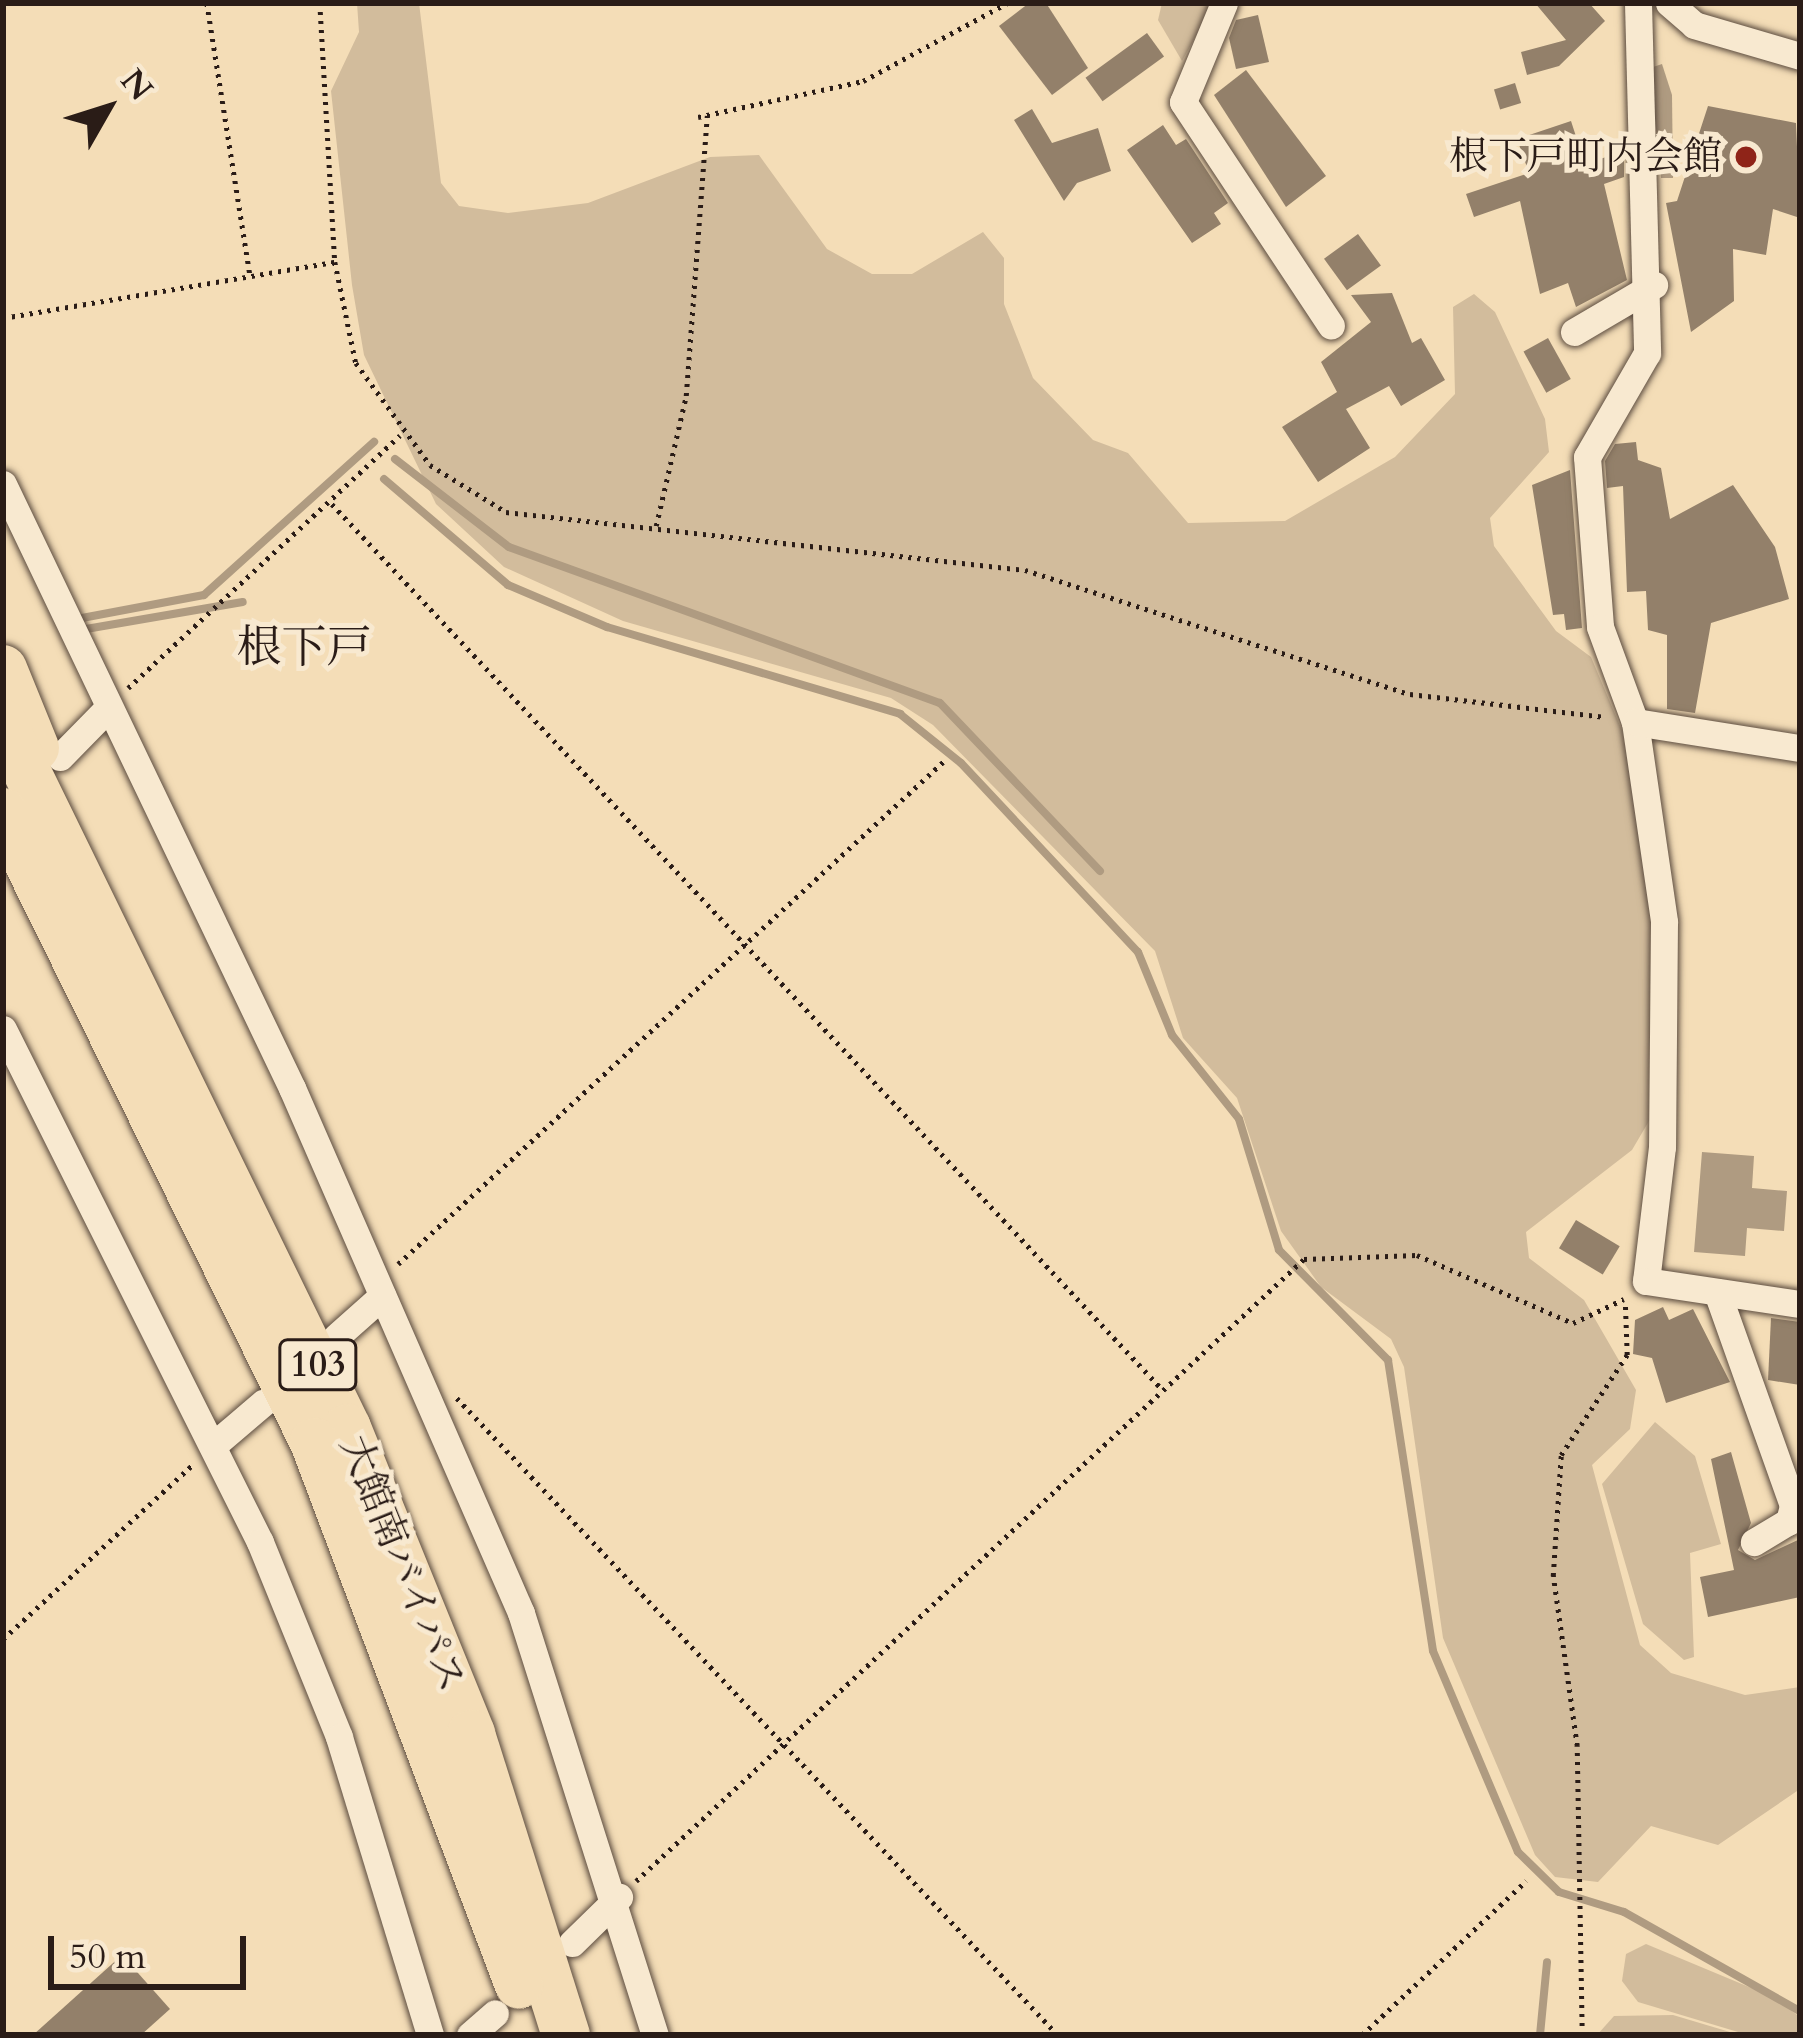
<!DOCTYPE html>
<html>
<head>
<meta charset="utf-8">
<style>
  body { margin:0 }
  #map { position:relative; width:1803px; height:2038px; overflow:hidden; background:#f4ddb7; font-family:Cardo,"Noto Serif JP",serif }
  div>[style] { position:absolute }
  .green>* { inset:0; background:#d2bc9c }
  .water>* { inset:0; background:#af9b81 }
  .stream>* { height:8px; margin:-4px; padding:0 4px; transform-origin:4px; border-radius:4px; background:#af9b81 }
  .building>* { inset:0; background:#93806a; transform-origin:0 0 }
  .path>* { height:4.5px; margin-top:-2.25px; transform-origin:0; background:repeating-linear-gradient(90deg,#2a1c17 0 3px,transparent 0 9px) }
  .roads { filter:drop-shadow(0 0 3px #5c4c3f) drop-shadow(0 0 3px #5c4c3f) }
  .street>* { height:27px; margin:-13.5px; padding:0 13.5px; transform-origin:13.5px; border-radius:13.5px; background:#f8e9d0 }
  .highway>* { height:48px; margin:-24px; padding:0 24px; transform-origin:24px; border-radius:24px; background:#f4ddb7 }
  .dots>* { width:33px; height:33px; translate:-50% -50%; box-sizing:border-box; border:6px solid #f8e9d0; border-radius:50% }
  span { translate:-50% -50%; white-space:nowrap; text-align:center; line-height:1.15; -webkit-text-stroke:10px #f8e9d0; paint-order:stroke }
  .shield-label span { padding:3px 9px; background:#f8e9d0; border:3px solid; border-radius:9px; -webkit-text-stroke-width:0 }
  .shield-label { font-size:36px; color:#2a1c17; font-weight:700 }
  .poi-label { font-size:39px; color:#2a1c17 }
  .right { translate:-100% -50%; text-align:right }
  .street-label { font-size:39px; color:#2a1c17 }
  .quarter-label { font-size:45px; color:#2a1c17 }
  .frame { position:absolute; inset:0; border:6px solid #2a1c17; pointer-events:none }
  .north { position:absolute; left:48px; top:48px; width:120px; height:120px; -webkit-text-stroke:9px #f8e9d0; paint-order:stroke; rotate:51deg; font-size:33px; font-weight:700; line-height:48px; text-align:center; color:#2a1c17 }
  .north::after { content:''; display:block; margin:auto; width:42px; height:54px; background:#2a1c17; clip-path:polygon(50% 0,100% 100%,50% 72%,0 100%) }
  .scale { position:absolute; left:48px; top:1936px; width:198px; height:54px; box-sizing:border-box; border:6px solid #2a1c17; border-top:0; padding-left:15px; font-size:36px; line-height:42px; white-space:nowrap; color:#2a1c17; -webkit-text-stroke:9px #f8e9d0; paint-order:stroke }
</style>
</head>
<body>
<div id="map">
  <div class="green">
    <div style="clip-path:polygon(357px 3px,419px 3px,441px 183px,459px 206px,508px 213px,588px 203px,710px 157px,759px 155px,827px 249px,872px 274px,912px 274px,983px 232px,1004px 258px,1004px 304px,1033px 378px,1093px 440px,1128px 453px,1188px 523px,1285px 521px,1395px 457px,1455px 394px,1453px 307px,1474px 294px,1495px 312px,1545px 419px,1549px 452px,1490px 518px,1494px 546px,1556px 631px,1591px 657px,1623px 733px,1651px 913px,1649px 1121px,1632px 1150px,1526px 1232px,1529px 1258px,1584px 1300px,1636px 1390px,1630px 1429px,1592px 1465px,1640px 1645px,1671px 1673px,1745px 1695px,1800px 1687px,1800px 1789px,1718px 1845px,1651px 1826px,1598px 1882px,1555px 1877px,1535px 1855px,1443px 1638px,1404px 1367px,1391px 1339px,1321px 1287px,1281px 1231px,1237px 1098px,1183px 1038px,1155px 951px,933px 725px,891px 698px,623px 621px,504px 567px,436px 504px,364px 355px,352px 285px,331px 91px,359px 32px)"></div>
    <div style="clip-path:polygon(1162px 3px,1214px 3px,1182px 61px,1158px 20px)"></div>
    <div style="clip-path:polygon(1655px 1422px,1695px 1456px,1721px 1544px,1690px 1553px,1694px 1657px,1684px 1660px,1643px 1624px,1602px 1484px)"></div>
    <div style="clip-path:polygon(1646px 1944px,1773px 1997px,1800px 2017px,1800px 2035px,1748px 2035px,1638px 2002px,1622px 1981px,1626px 1954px)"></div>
    <div style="clip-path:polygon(1673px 2015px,1740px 2035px,1597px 2035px,1614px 2016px)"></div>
  </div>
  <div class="water">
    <div style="clip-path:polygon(1662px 64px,1672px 95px,1673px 178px,1661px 178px,1650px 68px)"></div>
    <div style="clip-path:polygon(1702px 1152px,1754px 1156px,1752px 1188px,1787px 1191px,1784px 1231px,1747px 1228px,1745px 1256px,1694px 1252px)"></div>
  </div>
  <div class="stream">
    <div style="left:395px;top:459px;width:144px;rotate:37.7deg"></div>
    <div style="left:509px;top:547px;width:458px;rotate:19.9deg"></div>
    <div style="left:940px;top:703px;width:232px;rotate:46.4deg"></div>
    <div style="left:384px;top:479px;width:163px;rotate:40.5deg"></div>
    <div style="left:508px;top:585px;width:108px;rotate:23deg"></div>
    <div style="left:607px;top:627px;width:306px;rotate:16.5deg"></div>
    <div style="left:900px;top:714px;width:78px;rotate:38.8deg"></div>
    <div style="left:961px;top:763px;width:259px;rotate:46.9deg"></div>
    <div style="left:1138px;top:952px;width:90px;rotate:67.7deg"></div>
    <div style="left:1172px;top:1035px;width:107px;rotate:51.4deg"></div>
    <div style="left:1239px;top:1119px;width:137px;rotate:73deg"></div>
    <div style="left:1279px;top:1250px;width:155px;rotate:45.3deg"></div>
    <div style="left:1388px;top:1360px;width:294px;rotate:81.2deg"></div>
    <div style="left:1433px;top:1651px;width:218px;rotate:67.1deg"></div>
    <div style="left:1518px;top:1852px;width:57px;rotate:44.3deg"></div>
    <div style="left:1559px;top:1892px;width:68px;rotate:17.1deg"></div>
    <div style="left:1624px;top:1912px;width:202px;rotate:29.4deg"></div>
    <div style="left:82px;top:618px;width:124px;rotate:-10.7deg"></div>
    <div style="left:204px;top:595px;width:229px;rotate:-42deg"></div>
    <div style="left:86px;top:629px;width:159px;rotate:-9.8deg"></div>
    <div style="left:1540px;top:2035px;width:73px;rotate:-84.5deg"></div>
  </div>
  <div class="building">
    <div style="clip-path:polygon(1029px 3px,1046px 3px,1088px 68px,1052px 95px,999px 26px)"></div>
    <div style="clip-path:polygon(1535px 3px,1589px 3px,1605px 21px,1559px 66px,1527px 75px,1521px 52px,1566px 40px)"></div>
    <div style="clip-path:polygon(1258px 15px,1269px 62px,1236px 69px,1229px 38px,1236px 20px)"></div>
    <div style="left:1147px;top:33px;width:29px;height:76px;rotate:54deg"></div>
    <div style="clip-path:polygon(1246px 70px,1326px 176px,1286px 207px,1214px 95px)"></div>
    <div style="left:1515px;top:83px;width:21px;height:22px;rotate:73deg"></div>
    <div style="clip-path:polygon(1708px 106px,1796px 123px,1800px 218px,1773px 209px,1766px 255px,1733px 249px,1734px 301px,1691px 332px,1666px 203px,1677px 201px)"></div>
    <div style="clip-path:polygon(1032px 109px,1052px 143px,1098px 128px,1111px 171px,1077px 183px,1064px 201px,1014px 120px)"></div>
    <div style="clip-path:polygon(1571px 121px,1585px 164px,1624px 151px,1624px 177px,1604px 184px,1627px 280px,1576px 307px,1568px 283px,1540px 294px,1520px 201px,1474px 217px,1466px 194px,1529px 173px,1517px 139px)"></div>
    <div style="clip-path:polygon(1163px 125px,1176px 145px,1186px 139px,1228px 203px,1214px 213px,1221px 224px,1192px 243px,1127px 150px)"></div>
    <div style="left:1358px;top:234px;width:39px;height:42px;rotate:54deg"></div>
    <div style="clip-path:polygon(1392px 293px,1412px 343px,1421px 338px,1445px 380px,1401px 406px,1389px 386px,1346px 409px,1370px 448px,1318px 482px,1282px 427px,1337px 392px,1321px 362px,1371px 322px,1351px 295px)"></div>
    <div style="left:1548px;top:338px;width:47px;height:28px;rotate:61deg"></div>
    <div style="clip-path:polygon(1636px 442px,1638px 460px,1661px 468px,1670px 519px,1733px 485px,1775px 547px,1789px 599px,1711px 623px,1695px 713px,1667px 709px,1667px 635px,1648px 630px,1646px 591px,1627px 592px,1623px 486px,1607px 488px,1605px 461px,1615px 444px)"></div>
    <div style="clip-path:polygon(1570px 470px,1582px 628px,1566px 630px,1564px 614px,1553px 615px,1532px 485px)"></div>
    <div style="left:1576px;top:1220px;width:51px;height:33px;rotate:31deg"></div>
    <div style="clip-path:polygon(1663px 1307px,1669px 1320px,1693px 1309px,1730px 1382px,1666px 1403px,1652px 1358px,1633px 1354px,1635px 1320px)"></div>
    <div style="clip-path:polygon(1771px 1318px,1800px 1322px,1800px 1385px,1768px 1380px)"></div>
    <div style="clip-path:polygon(1731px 1452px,1751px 1523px,1738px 1550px,1755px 1560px,1800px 1539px,1800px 1597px,1708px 1617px,1700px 1577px,1734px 1570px,1711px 1459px)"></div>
    <div style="clip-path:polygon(122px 1955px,170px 2009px,141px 2035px,33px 2035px)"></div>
  </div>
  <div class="path">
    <div style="left:207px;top:3px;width:276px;rotate:81deg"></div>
    <div style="left:320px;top:3px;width:259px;rotate:86.7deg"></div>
    <div style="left:335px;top:262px;width:103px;rotate:78.3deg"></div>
    <div style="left:356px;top:363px;width:126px;rotate:54deg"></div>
    <div style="left:430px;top:465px;width:89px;rotate:31.7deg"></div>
    <div style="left:506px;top:512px;width:522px;rotate:6.38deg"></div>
    <div style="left:1025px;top:570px;width:404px;rotate:17.9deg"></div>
    <div style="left:1410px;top:694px;width:197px;rotate:6.7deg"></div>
    <div style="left:698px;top:117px;width:169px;rotate:-12.3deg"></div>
    <div style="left:863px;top:81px;width:164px;rotate:-28.4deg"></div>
    <div style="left:3px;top:318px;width:337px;rotate:-9.6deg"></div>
    <div style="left:332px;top:504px;width:1212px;rotate:46.84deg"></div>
    <div style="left:656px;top:526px;width:133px;rotate:-77deg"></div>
    <div style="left:686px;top:396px;width:281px;rotate:-85.7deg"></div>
    <div style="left:128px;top:688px;width:371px;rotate:-42.9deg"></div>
    <div style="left:398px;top:1264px;width:741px;rotate:-42.65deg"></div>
    <div style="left:457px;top:1398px;width:876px;rotate:46.67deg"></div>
    <div style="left:3px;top:1639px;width:258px;rotate:-42.6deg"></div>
    <div style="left:636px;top:1881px;width:913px;rotate:-42.96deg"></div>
    <div style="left:1304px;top:1259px;width:113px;rotate:-2deg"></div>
    <div style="left:1417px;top:1255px;width:170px;rotate:23.6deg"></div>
    <div style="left:1573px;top:1323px;width:56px;rotate:-25.2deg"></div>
    <div style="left:1362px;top:2035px;width:225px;rotate:-43.2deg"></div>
    <div style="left:1582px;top:2035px;width:289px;rotate:-91deg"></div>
    <div style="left:1577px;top:1746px;width:172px;rotate:-98deg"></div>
    <div style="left:1553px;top:1576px;width:121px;rotate:-86.2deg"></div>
    <div style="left:1561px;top:1455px;width:120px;rotate:-56.6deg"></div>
    <div style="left:1627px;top:1355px;width:54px;rotate:-92.1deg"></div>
  </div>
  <div class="roads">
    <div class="street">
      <div style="left:1224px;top:3px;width:107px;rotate:112.5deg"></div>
      <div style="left:1183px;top:102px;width:268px;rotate:56.5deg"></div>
      <div style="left:1638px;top:3px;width:350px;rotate:88.5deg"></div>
      <div style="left:1647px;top:353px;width:120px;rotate:120deg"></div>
      <div style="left:1587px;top:457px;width:170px;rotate:85.6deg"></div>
      <div style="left:1600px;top:627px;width:101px;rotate:69.8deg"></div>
      <div style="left:1635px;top:722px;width:202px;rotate:81.7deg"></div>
      <div style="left:1664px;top:922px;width:225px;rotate:90.5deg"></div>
      <div style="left:1662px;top:1147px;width:135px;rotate:96.8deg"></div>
      <div style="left:1646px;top:1281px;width:156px;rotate:8.5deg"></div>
      <div style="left:1669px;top:3px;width:33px;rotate:41deg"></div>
      <div style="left:1694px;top:25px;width:110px;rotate:16.3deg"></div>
      <div style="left:1574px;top:332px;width:93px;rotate:-30.4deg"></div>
      <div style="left:3px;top:484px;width:670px;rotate:64.43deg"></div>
      <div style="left:292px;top:1088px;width:573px;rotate:66.43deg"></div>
      <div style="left:521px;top:1613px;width:443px;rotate:72.4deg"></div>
      <div style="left:1635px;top:722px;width:167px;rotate:9deg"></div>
      <div style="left:60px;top:757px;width:69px;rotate:-45.6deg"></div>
      <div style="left:3px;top:1029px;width:574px;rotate:63.39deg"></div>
      <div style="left:260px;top:1542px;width:210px;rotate:67.9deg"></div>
      <div style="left:339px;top:1737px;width:312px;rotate:73deg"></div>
      <div style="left:1717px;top:1292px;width:227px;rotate:70.4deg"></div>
      <div style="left:1793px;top:1506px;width:16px;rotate:105deg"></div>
      <div style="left:1789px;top:1521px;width:41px;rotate:149deg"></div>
      <div style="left:336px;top:1337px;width:62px;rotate:-41.7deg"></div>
      <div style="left:216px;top:1443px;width:62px;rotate:-40.4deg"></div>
      <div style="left:572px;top:1943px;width:66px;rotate:-44.4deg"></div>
      <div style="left:470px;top:2035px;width:33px;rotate:-41deg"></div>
    </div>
    <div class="highway">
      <div style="left:3px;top:669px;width:85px;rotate:67.9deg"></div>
      <div style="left:3px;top:723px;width:784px;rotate:63.99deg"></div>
      <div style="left:347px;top:1428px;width:330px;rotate:67.9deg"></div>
      <div style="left:471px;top:1734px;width:316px;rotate:72.5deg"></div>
      <div style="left:3px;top:812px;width:703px;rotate:63.73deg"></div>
      <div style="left:314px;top:1442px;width:580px;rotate:69.32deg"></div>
    </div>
  </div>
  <div class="dots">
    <div style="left:1746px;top:157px;background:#8f2418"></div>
  </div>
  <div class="shield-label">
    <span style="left:318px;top:1365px">103</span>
  </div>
  <div class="poi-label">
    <span class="right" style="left:1722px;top:157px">根下戸町内会館</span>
  </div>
  <div class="street-label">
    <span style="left:402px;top:1564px;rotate:68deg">大館南バイパス</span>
  </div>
  <div class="quarter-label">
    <span style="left:304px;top:648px">根下戸</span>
  </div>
  <div class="frame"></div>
  <div class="north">N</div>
  <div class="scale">50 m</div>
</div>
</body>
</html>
